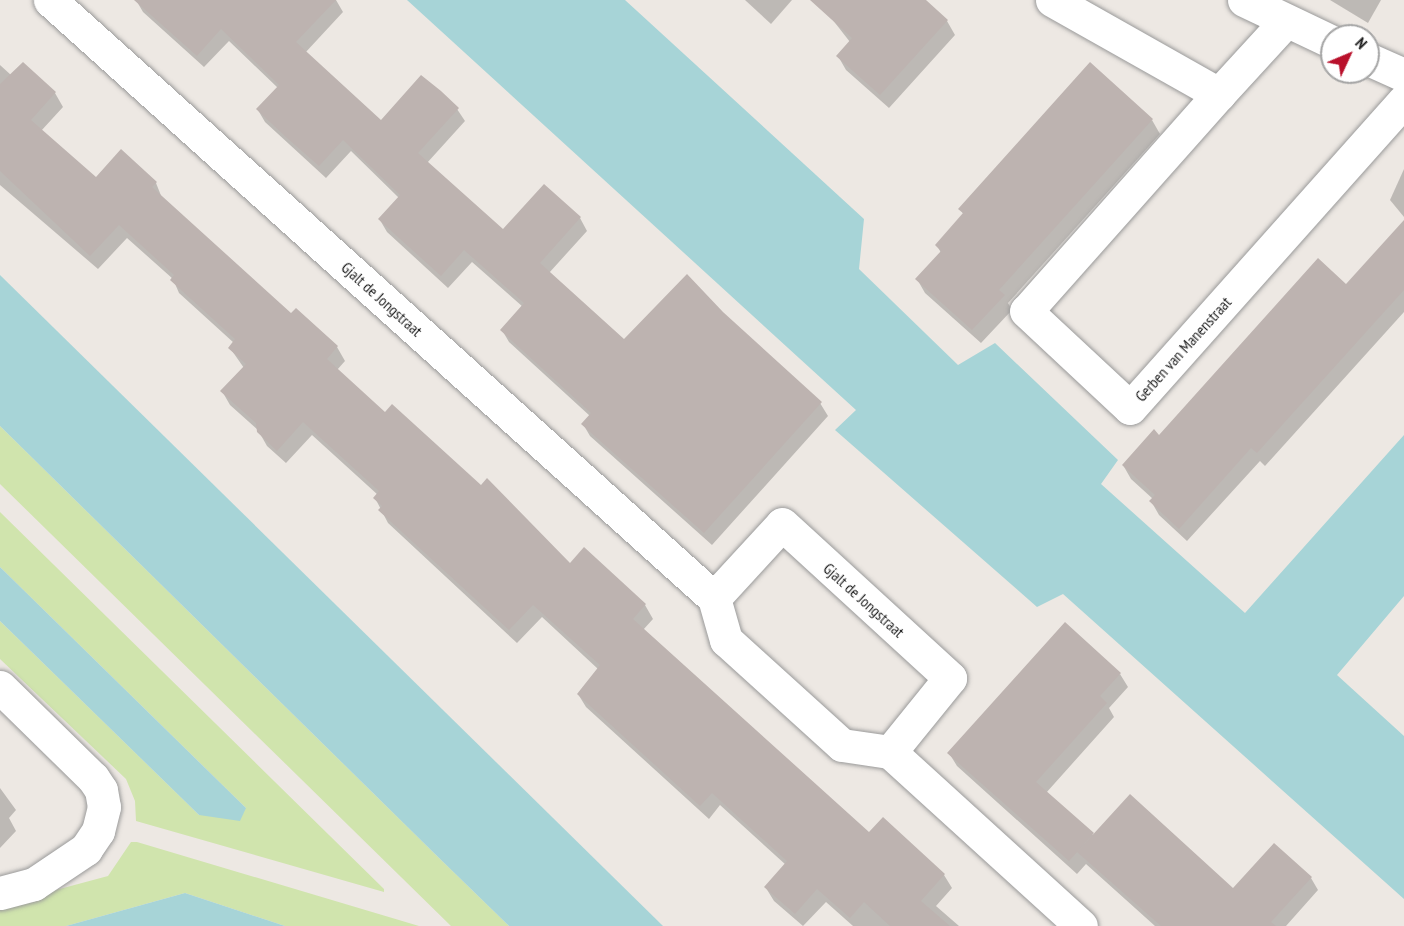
<!DOCTYPE html>
<html>
<head>
<meta charset="utf-8">
<style>
  body { margin:0 }
  #map { position:relative; width:1404px; height:926px; overflow:hidden; background:#ede8e3; font-family:"PT Sans Narrow",sans-serif }
  div>[style] { position:absolute }
  .grass>* { inset:0; background:#d0e4ad }
  .water>* { inset:0; background:#a7d4d7 }
  .shadow>* { inset:0; background:#0003 }
  .building>* { inset:0; background:#bdb3b0 }
  .roads { filter:drop-shadow(0 0 2px #9a9a9a) drop-shadow(0 0 2px #9a9a9a) }
  .street>* { height:33px; margin:-16.5px; padding:0 16.5px; transform-origin:16.5px; border-radius:16.5px; background:#fff }
  span { translate:-50% -50%; white-space:nowrap; text-align:center; line-height:1.15; -webkit-text-stroke:6px #fff; paint-order:stroke }
  .street-label { font-size:16px; color:#1d1d1d }
  .north { position:absolute; left:1320px; top:24px; width:60px; height:60px; box-sizing:border-box; background:#fff; border:2px solid #a5a5a5; border-radius:50%; rotate:46deg; font-size:16px; font-weight:700; line-height:24px; text-align:center; color:#1d1d1d }
  .north::after { content:''; display:block; margin:auto; width:21px; height:27px; background:#b9102b; clip-path:polygon(50% 0,100% 100%,50% 72%,0 100%) }
</style>
</head>
<body>
<div id="map">
  <div class="grass">
    <div style="clip-path:polygon(0 426px,437px 856px,509px 926px,451px 926px,0 484px)"></div>
    <div style="clip-path:polygon(0 512px,384px 889px,384px 892px,136px 821px,135px 801px,126px 779px,0 659px,0 621px,199px 815px,246px 808px,0 567px)"></div>
    <div style="clip-path:polygon(131px 842px,137px 842px,419px 926px,285px 926px,185px 893px,66px 926px,0 926px,0 905px,108px 876px)"></div>
  </div>
  <div class="water">
    <div style="clip-path:polygon(407px 0,625px 0,864px 219px,859px 269px,958px 365px,995px 343px,1118px 460px,1101px 484px,1245px 613px,1404px 435px,1404px 596px,1337px 675px,1404px 736px,1404px 899px,1063px 594px,1037px 607px,835px 430px,856px 410px)"></div>
    <div style="clip-path:polygon(0 275px,663px 926px,509px 926px,437px 856px,0 426px)"></div>
    <div style="clip-path:polygon(0 567px,246px 808px,240px 821px,199px 815px,0 621px)"></div>
    <div style="clip-path:polygon(185px 893px,285px 926px,66px 926px)"></div>
  </div>
  <div class="shadow">
    <div style="clip-path:polygon(136px 0,336px 0,343px 12px,305px 53px,381px 122px,457px 109px,465px 121px,427px 163px,503px 231px,544px 186px,580px 218px,587px 231px,549px 273px,624px 341px,722px 314px,820px 403px,828px 416px,712px 545px,590px 436px,583px 424px,590px 416px,509px 342px,502px 330px,523px 307px,472px 262px,448px 288px,387px 232px,380px 220px,399px 198px,351px 151px,326px 178px,265px 122px,258px 110px,278px 88px,229px 41px,204px 67px,143px 12px)"></div>
    <div style="clip-path:polygon(745px 0,792px 0,771px 24px)"></div>
    <div style="clip-path:polygon(848px 0,924px 0,947px 21px,955px 35px,889px 108px,846px 70px,838px 56px,850px 42px,832px 19px)"></div>
    <div style="clip-path:polygon(1330px 0,1381px 0,1368px 23px)"></div>
    <div style="clip-path:polygon(23px 64px,55px 93px,63px 107px,41px 131px,96px 179px,156px 183px,162px 198px,291px 315px,296px 310px,337px 347px,345px 361px,337px 370px,386px 414px,570px 565px,584px 549px,645px 605px,653px 619px,643px 630px,869px 834px,883px 819px,944px 875px,952px 888px,936px 906px,959px 926px,853px 926px,826px 902px,803px 926px,774px 901px,766px 888px,786px 865px,720px 805px,709px 819px,586px 707px,578px 694px,598px 669px,542px 617px,517px 643px,388px 523px,375px 498px,378px 495px,312px 435px,286px 463px,267px 446px,258px 430px,230px 405px,222px 391px,244px 368px,230px 348px,234px 343px,179px 293px,173px 279px,127px 238px,98px 269px,0 185px,0 65px,11px 75px)"></div>
    <div style="clip-path:polygon(1152px 120px,1160px 134px,1008px 303px,1012px 310px,981px 343px,925px 293px,917px 279px,941px 253px,937px 245px,964px 215px,960px 209px)"></div>
    <div style="clip-path:polygon(1404px 169px,1404px 217px,1390px 200px)"></div>
    <div style="clip-path:polygon(1404px 222px,1404px 312px,1265px 466px,1260px 461px,1187px 541px,1159px 515px,1151px 501px,1153px 499px,1131px 479px,1123px 465px,1346px 286px)"></div>
    <div style="clip-path:polygon(1120px 674px,1128px 687px,1109px 708px,1114px 717px,1046px 793px,1094px 836px,1233px 890px,1311px 878px,1318px 890px,1286px 926px,1155px 926px,1086px 864px,1077px 874px,957px 766px,949px 753px)"></div>
    <div style="clip-path:polygon(0 788px,16px 810px,9px 818px,16px 831px,0 848px)"></div>
  </div>
  <div class="building">
    <div style="clip-path:polygon(134px 0,336px 0,296px 42px,381px 120px,421px 75px,441px 91px,459px 108px,418px 153px,503px 229px,544px 184px,581px 217px,540px 263px,624px 339px,687px 274px,723px 312px,822px 402px,704px 533px,581px 424px,591px 413px,500px 330px,524px 303px,464px 250px,441px 276px,378px 219px,400px 195px,343px 140px,319px 166px,287px 138px,256px 109px,279px 85px,221px 29px,197px 56px)"></div>
    <div style="clip-path:polygon(810px 0,926px 0,948px 20px,880px 95px,836px 56px,852px 38px)"></div>
    <div style="clip-path:polygon(23px 62px,56px 92px,31px 120px,96px 177px,121px 149px,157px 182px,152px 187px,291px 313px,296px 308px,338px 346px,327px 359px,385px 412px,392px 404px,481px 485px,487px 478px,570px 563px,584px 547px,646px 604px,633px 619px,869px 832px,883px 817px,945px 874px,921px 901px,950px 926px,890px 926px,864px 902px,850px 918px,817px 889px,795px 914px,764px 887px,787px 861px,712px 793px,700px 806px,577px 694px,600px 665px,533px 605px,509px 630px,378px 510px,382px 506px,373px 498px,379px 491px,303px 422px,277px 451px,257px 432px,256px 423px,220px 391px,246px 364px,228px 348px,235px 339px,170px 280px,174px 275px,119px 225px,90px 256px,0 171px,0 84px)"></div>
    <div style="clip-path:polygon(1090px 62px,1153px 119px,999px 290px,1005px 295px,972px 330px,915px 279px,941px 251px,935px 245px,963px 213px,958px 209px)"></div>
    <div style="clip-path:polygon(1404px 220px,1404px 290px,1257px 453px,1251px 448px,1179px 529px,1149px 501px,1155px 495px,1122px 465px,1154px 429px,1159px 435px,1318px 258px,1346px 284px)"></div>
    <div style="clip-path:polygon(1065px 622px,1121px 673px,1100px 696px,1107px 703px,1036px 782px,1094px 833px,1069px 861px,947px 753px)"></div>
    <div style="clip-path:polygon(1130px 794px,1233px 888px,1274px 843px,1312px 877px,1271px 922px,1276px 926px,1161px 926px,1077px 852px)"></div>
  </div>
  <div class="roads">
    <div class="street">
      <div style="left:50px;top:0;width:894px;rotate:42.01deg"></div>
      <div style="left:714px;top:598px;width:44px;rotate:74.1deg"></div>
      <div style="left:726px;top:640px;width:156px;rotate:42.2deg"></div>
      <div style="left:842px;top:745px;width:49px;rotate:8.3deg"></div>
      <div style="left:890px;top:752px;width:258px;rotate:42.3deg"></div>
      <div style="left:1052px;top:0;width:192px;rotate:29.4deg"></div>
      <div style="left:1219px;top:94px;width:290px;rotate:131.6deg"></div>
      <div style="left:1026px;top:311px;width:142px;rotate:43deg"></div>
      <div style="left:1130px;top:408px;width:411px;rotate:-48.3deg"></div>
      <div style="left:1244px;top:0;width:98px;rotate:25.5deg"></div>
      <div style="left:1368px;top:59px;width:39px;rotate:24deg"></div>
      <div style="left:1219px;top:94px;width:99px;rotate:-47.5deg"></div>
      <div style="left:714px;top:598px;width:100px;rotate:-47.4deg"></div>
      <div style="left:782px;top:524px;width:228px;rotate:42.5deg"></div>
      <div style="left:950px;top:678px;width:95px;rotate:129deg"></div>
      <div style="left:0;top:687px;width:130px;rotate:44.4deg"></div>
      <div style="left:93px;top:778px;width:14px;rotate:56deg"></div>
      <div style="left:101px;top:790px;width:17px;rotate:80deg"></div>
      <div style="left:104px;top:807px;width:25px;rotate:104deg"></div>
      <div style="left:98px;top:831px;width:22px;rotate:124deg"></div>
      <div style="left:86px;top:849px;width:63px;rotate:146.1deg"></div>
      <div style="left:34px;top:884px;width:35px;rotate:165deg"></div>
    </div>
  </div>
  <div class="street-label">
    <span style="left:382px;top:299px;rotate:42deg">Gjalt de Jongstraat</span>
    <span style="left:1183px;top:349px;rotate:-48deg">Gerben van Manenstraat</span>
    <span style="left:864px;top:600px;rotate:42deg">Gjalt de Jongstraat</span>
  </div>
  <div class="north">N</div>
</div>
</body>
</html>
